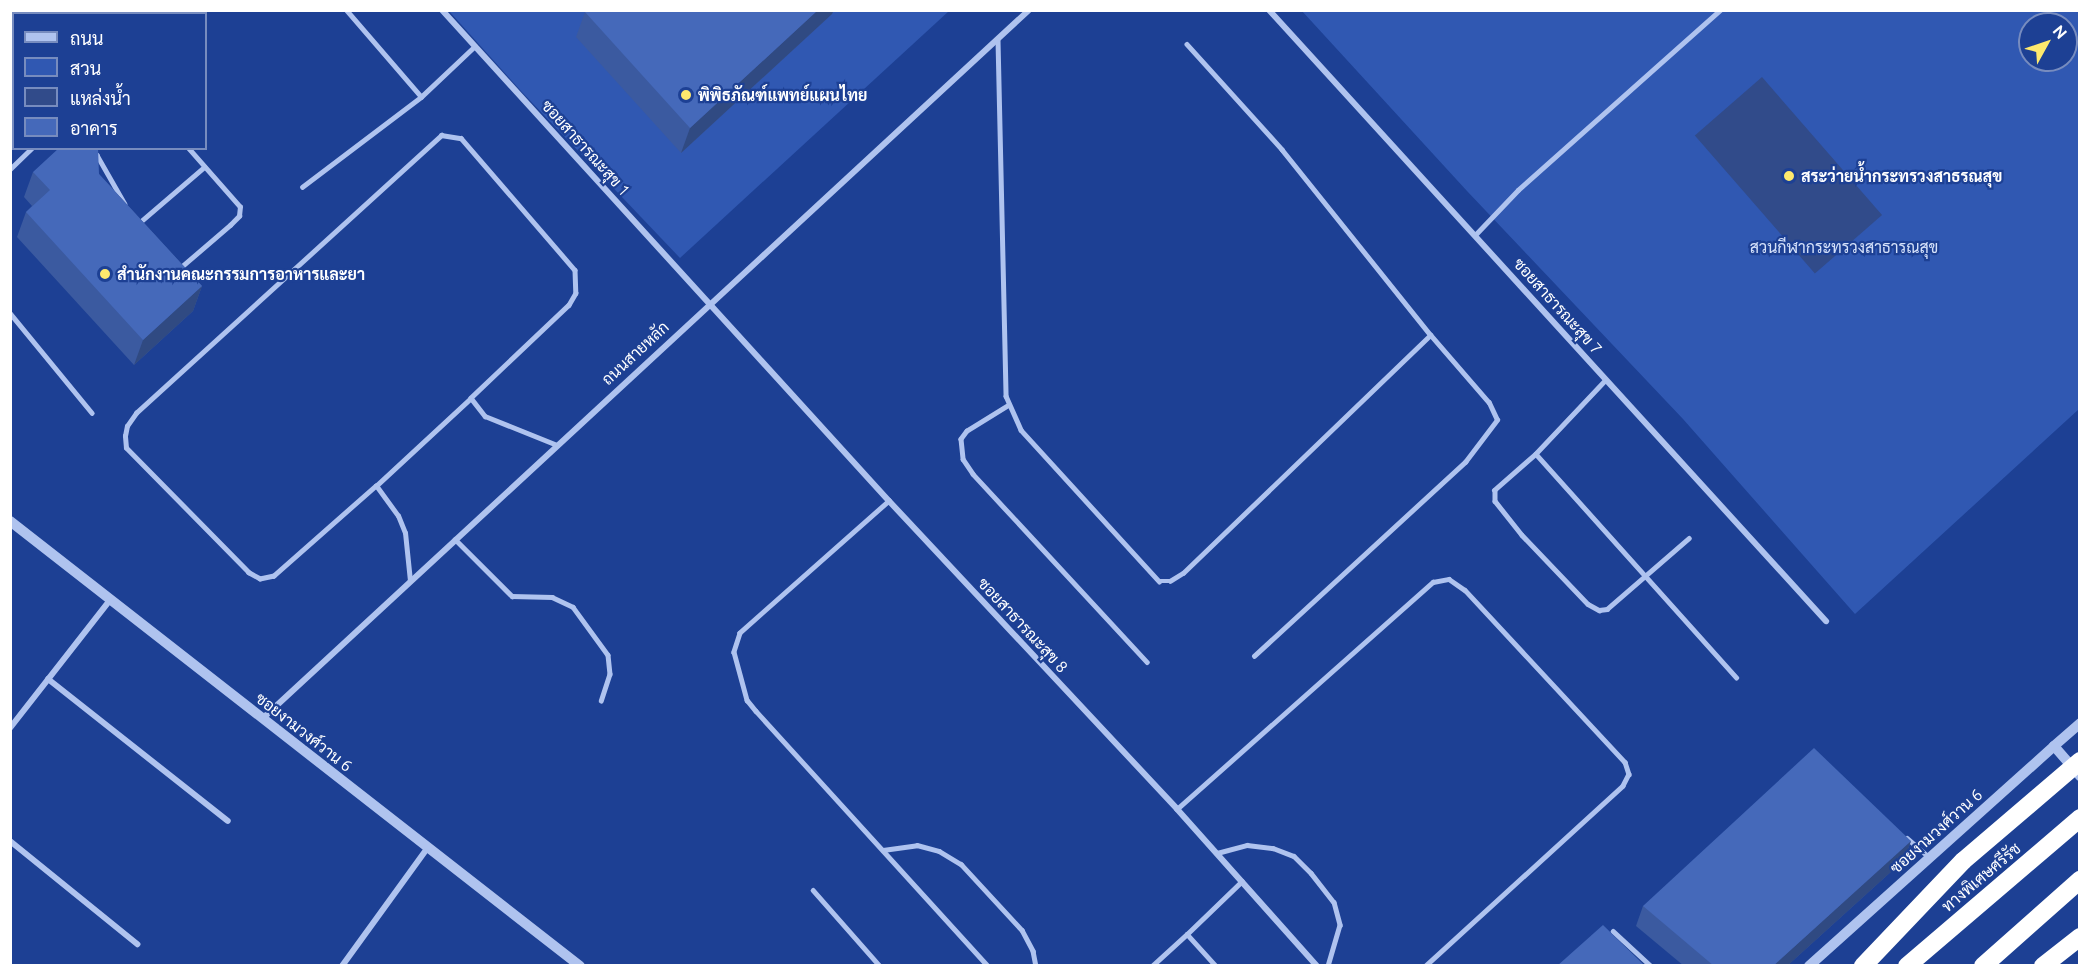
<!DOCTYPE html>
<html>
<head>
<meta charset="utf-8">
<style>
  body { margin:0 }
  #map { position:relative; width:2090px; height:976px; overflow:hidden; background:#1d4094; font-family:Ubuntu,Sarabun,sans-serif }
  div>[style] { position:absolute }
  .green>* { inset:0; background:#3058b2 }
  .water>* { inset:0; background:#314b8a; transform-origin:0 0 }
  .service>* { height:4.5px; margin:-2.25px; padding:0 2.25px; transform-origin:2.25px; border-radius:2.25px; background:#afc3ef }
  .minor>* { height:6px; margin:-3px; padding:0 3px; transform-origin:3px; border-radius:3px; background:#afc3ef }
  .tertiary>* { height:10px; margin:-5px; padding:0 5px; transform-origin:5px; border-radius:5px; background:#afc3ef }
  .motorway>* { height:18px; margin:-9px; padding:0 9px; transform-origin:9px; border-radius:9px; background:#fff }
  .motorway-bridge>* { height:18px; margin:-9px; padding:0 9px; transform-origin:9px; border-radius:9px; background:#fff }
  .wall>* { inset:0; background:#3b5aa0 }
  .shaded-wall>* { inset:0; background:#304a82 }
  .building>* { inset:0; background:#4569ba; transform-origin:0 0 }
  .dots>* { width:16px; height:16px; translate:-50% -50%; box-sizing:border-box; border:3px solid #1d4094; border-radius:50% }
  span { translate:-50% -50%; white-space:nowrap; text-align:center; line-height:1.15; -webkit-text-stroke:4.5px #1d4094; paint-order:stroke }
  .poi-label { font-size:16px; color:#fff; font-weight:700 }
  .left { translate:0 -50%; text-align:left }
  .street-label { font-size:16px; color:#fff }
  .park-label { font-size:16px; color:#d5e1fa }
  .frame { position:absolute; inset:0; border:12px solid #fff; pointer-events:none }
  .legend { position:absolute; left:12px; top:12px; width:195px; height:138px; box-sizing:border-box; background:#1d4094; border:2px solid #778cbf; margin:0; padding:8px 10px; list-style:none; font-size:18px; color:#fff }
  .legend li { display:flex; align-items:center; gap:12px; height:30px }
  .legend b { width:30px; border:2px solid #778cbf }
  .north { position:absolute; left:2018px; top:12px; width:60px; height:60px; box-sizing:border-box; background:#1d4094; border:2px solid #778cbf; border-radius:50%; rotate:50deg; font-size:16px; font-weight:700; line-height:24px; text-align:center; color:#fff }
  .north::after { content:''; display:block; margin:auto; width:21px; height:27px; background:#fee96d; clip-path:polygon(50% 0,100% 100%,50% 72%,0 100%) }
</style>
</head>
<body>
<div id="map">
  <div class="green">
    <div style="clip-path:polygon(449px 11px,949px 11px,680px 258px,521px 91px)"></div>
    <div style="clip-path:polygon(evenodd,1302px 11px,2079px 11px,2079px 409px,1855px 614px,1683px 419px,1467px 191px,1302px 11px,2030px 24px,2066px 24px,2066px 60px,2030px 60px,2030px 24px)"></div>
  </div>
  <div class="water">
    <div style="left:1762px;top:77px;width:183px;height:89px;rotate:49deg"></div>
  </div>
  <div class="service">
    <div style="left:175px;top:14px;width:5px;rotate:-53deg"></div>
    <div style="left:998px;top:40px;width:356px;rotate:88.7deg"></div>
    <div style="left:1006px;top:396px;width:37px;rotate:66deg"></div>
    <div style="left:1021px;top:430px;width:205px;rotate:47.6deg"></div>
    <div style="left:1159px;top:581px;width:11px"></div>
    <div style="left:1170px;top:581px;width:15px;rotate:-32deg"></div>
    <div style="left:1183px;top:573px;width:343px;rotate:-43.9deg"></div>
    <div style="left:1430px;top:335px;width:237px;rotate:-128.7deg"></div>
    <div style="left:1282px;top:150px;width:142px;rotate:-132.1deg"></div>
    <div style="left:421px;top:97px;width:74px;rotate:-43.4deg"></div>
    <div style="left:90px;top:148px;width:10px;rotate:45deg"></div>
    <div style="left:97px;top:155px;width:56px;rotate:60.3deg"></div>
    <div style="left:10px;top:169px;width:30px;rotate:-44deg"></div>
    <div style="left:302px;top:187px;width:149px;rotate:-37.1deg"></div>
    <div style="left:421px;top:97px;width:115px;rotate:-130.8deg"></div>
    <div style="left:139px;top:223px;width:86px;rotate:-40.7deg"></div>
    <div style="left:1475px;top:235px;width:62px;rotate:-46.3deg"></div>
    <div style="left:1518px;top:190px;width:271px;rotate:-41.7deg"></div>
    <div style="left:180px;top:268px;width:66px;rotate:-40.7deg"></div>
    <div style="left:230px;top:225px;width:13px;rotate:-45deg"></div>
    <div style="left:239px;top:216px;width:9px;rotate:-84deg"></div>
    <div style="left:240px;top:207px;width:79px;rotate:-131.4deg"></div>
    <div style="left:10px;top:313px;width:129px;rotate:50.6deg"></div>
    <div style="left:1606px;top:380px;width:102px;rotate:133.4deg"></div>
    <div style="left:1536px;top:454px;width:55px;rotate:138.7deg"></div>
    <div style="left:1495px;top:490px;width:11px;rotate:90deg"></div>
    <div style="left:1495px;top:501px;width:43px;rotate:51.5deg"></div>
    <div style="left:1522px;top:535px;width:95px;rotate:46.3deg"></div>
    <div style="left:1588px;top:604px;width:13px;rotate:29deg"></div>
    <div style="left:1599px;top:610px;width:8px;rotate:-7deg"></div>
    <div style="left:1607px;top:609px;width:108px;rotate:-40.9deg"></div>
    <div style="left:1009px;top:405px;width:49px;rotate:148.2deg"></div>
    <div style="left:967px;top:431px;width:10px;rotate:127deg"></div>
    <div style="left:961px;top:439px;width:20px;rotate:84deg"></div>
    <div style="left:963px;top:459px;width:18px;rotate:56deg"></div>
    <div style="left:973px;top:474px;width:256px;rotate:47.2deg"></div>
    <div style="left:1536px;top:454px;width:300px;rotate:48.1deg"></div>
    <div style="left:376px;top:486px;width:129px;rotate:-42.8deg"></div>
    <div style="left:889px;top:501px;width:199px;rotate:138.5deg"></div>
    <div style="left:740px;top:633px;width:20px;rotate:108deg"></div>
    <div style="left:734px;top:652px;width:50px;rotate:74.8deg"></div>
    <div style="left:747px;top:700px;width:14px;rotate:51deg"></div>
    <div style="left:756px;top:711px;width:345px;rotate:47.7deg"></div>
    <div style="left:455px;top:539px;width:81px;rotate:45deg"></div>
    <div style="left:512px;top:596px;width:40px;rotate:1.4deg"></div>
    <div style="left:552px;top:597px;width:23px;rotate:25deg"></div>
    <div style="left:573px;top:607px;width:59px;rotate:53.9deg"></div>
    <div style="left:608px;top:655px;width:19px;rotate:84deg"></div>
    <div style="left:610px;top:674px;width:28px;rotate:108deg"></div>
    <div style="left:410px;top:581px;width:48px;rotate:-95.9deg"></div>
    <div style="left:405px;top:533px;width:18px;rotate:-112deg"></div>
    <div style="left:398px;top:516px;width:37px;rotate:-126deg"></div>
    <div style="left:376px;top:486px;width:136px;rotate:138.6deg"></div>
    <div style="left:274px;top:576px;width:14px;rotate:168deg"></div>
    <div style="left:260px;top:579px;width:13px;rotate:-151deg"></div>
    <div style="left:249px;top:573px;width:175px;rotate:-134.5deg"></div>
    <div style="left:126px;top:448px;width:12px;rotate:-95deg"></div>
    <div style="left:125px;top:436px;width:10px;rotate:-79deg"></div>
    <div style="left:127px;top:426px;width:16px;rotate:-55deg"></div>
    <div style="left:136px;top:413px;width:413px;rotate:-42.3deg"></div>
    <div style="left:441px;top:135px;width:20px;rotate:9deg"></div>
    <div style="left:461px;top:138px;width:174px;rotate:49.2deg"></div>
    <div style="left:575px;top:270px;width:23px;rotate:88deg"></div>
    <div style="left:576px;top:293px;width:14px;rotate:120deg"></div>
    <div style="left:569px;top:305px;width:135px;rotate:136.5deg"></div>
    <div style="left:471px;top:398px;width:23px;rotate:52deg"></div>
    <div style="left:485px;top:416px;width:78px;rotate:21.9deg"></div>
    <div style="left:1254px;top:656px;width:287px;rotate:-42.6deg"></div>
    <div style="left:1465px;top:462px;width:53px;rotate:-52.7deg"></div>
    <div style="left:1497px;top:420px;width:19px;rotate:-115deg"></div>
    <div style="left:1489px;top:403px;width:90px;rotate:-130.9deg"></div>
    <div style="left:1177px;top:809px;width:342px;rotate:-41.6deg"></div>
    <div style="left:1433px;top:582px;width:16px;rotate:-11deg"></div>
    <div style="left:1449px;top:579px;width:19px;rotate:35deg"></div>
    <div style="left:1465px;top:590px;width:235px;rotate:47.1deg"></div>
    <div style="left:1625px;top:762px;width:13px;rotate:72deg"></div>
    <div style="left:1629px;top:774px;width:13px;rotate:117deg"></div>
    <div style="left:1623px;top:786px;width:267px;rotate:137.6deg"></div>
    <div style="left:1907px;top:838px;width:30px;rotate:41deg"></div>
    <div style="left:883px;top:850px;width:34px;rotate:-8deg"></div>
    <div style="left:917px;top:845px;width:23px;rotate:15deg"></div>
    <div style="left:939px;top:851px;width:26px;rotate:31deg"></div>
    <div style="left:961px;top:864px;width:90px;rotate:47.3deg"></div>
    <div style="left:1022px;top:930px;width:24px;rotate:62deg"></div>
    <div style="left:1033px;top:951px;width:15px;rotate:79deg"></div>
    <div style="left:1217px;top:853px;width:31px;rotate:-15deg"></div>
    <div style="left:1247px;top:845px;width:26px;rotate:7deg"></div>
    <div style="left:1273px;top:848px;width:22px;rotate:21deg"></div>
    <div style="left:1294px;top:856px;width:24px;rotate:45deg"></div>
    <div style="left:1311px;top:873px;width:37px;rotate:52deg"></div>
    <div style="left:1334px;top:902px;width:24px;rotate:75deg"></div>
    <div style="left:1340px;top:925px;width:43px;rotate:106.3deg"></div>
    <div style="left:813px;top:890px;width:101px;rotate:48.6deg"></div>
    <div style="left:1613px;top:931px;width:52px;rotate:42.6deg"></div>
    <div style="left:1187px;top:934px;width:76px;rotate:-43.9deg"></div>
    <div style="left:1152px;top:966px;width:47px;rotate:-42.4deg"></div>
    <div style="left:1187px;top:934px;width:43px;rotate:47.8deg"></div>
  </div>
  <div class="minor">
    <div style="left:442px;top:10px;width:664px;rotate:47.69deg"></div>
    <div style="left:889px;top:501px;width:422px;rotate:46.9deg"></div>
    <div style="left:1177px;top:809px;width:210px;rotate:48.3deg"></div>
    <div style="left:1269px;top:10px;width:827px;rotate:47.65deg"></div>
    <div style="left:48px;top:679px;width:229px;rotate:38.3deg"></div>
    <div style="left:262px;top:719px;width:1044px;rotate:-42.75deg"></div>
    <div style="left:10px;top:728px;width:162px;rotate:-52deg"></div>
    <div style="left:10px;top:841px;width:164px;rotate:39deg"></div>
    <div style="left:342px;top:966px;width:147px;rotate:-54.1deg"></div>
  </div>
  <div class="tertiary">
    <div style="left:10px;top:521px;width:723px;rotate:37.98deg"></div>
    <div style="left:2054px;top:746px;width:35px;rotate:-41deg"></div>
    <div style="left:1809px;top:966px;width:329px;rotate:-41.9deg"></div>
    <div style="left:2054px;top:746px;width:40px;rotate:49deg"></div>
  </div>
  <div class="motorway">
    <div style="left:1907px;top:966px;width:228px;rotate:-40.5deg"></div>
    <div style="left:1983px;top:966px;width:130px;rotate:-41.6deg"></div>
    <div style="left:2043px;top:966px;width:47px;rotate:-38.1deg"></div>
  </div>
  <div class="motorway-bridge">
    <div style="left:1863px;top:966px;width:145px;rotate:-46.4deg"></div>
    <div style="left:1963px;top:861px;width:154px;rotate:-40.5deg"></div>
  </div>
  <div class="wall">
    <div style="clip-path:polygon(585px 12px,832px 14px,681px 153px,576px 37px)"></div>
    <div style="clip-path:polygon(33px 172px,99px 174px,202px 286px,193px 311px,134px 365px,17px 237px,26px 212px,32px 206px,24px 197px)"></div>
    <div style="clip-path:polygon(1911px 841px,1904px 860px,1787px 966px,1684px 966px,1636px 926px,1643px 906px)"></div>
  </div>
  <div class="shaded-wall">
    <div style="clip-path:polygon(818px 10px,834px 10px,832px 14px,681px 153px,690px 128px)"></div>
    <div style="clip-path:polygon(14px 126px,14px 142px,10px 145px,10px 128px)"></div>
    <div style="clip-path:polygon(202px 286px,193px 311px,134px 365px,143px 340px)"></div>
    <div style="clip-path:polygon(1911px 841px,1904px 860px,1787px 966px,1773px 966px)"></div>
  </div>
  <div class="building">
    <div style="clip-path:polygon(587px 10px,818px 10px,690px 128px,585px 12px)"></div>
    <div style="left:10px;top:36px;width:5px;height:92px;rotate:37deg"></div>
    <div style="clip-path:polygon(59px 148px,98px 148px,99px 174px,202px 286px,143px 340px,26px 212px,50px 190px,33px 172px)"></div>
    <div style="clip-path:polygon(1814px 748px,1911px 841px,1773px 966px,1714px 966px,1643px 906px)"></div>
    <div style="clip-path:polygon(1603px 925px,1645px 966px,1557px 966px)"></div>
  </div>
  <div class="dots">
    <div style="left:686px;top:95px;background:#fee96d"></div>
    <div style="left:1789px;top:176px;background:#fee96d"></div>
    <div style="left:105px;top:274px;background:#fee96d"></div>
  </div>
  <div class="poi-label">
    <span class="left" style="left:698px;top:95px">พิพิธภัณฑ์แพทย์แผนไทย</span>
    <span class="left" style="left:1801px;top:176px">สระว่ายน้ำกระทรวงสาธรณสุข</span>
    <span class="left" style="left:117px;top:274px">สำนักงานคณะกรรมการอาหารและยา</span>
  </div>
  <div class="street-label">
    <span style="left:586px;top:148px;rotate:48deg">ซอยสาธารณะสุข 1</span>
    <span style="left:1558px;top:306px;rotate:48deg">ซอยสาธารณะสุข 7</span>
    <span style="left:635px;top:353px;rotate:-43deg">ถนนสายหลัก</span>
    <span style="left:1023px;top:625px;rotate:47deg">ซอยสาธารณะสุข 8</span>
    <span style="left:304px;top:732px;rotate:38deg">ซอยงามวงศ์วาน 6</span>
    <span style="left:1936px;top:831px;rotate:-42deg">ซอยงามวงศ์วาน 6</span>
    <span style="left:1981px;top:877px;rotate:-40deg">ทางพิเศษศรีรัช</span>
  </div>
  <div class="park-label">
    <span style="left:1844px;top:247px">สวนกีฬากระทรวงสาธารณสุข</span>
  </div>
  <div class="frame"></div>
  <ul class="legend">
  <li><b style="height:8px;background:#afc3ef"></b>ถนน</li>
  <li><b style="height:16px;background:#3058b2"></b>สวน</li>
  <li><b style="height:16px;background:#314b8a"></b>แหล่งน้ำ</li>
  <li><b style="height:16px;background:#4569ba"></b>อาคาร</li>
  </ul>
  <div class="north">N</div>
</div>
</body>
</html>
